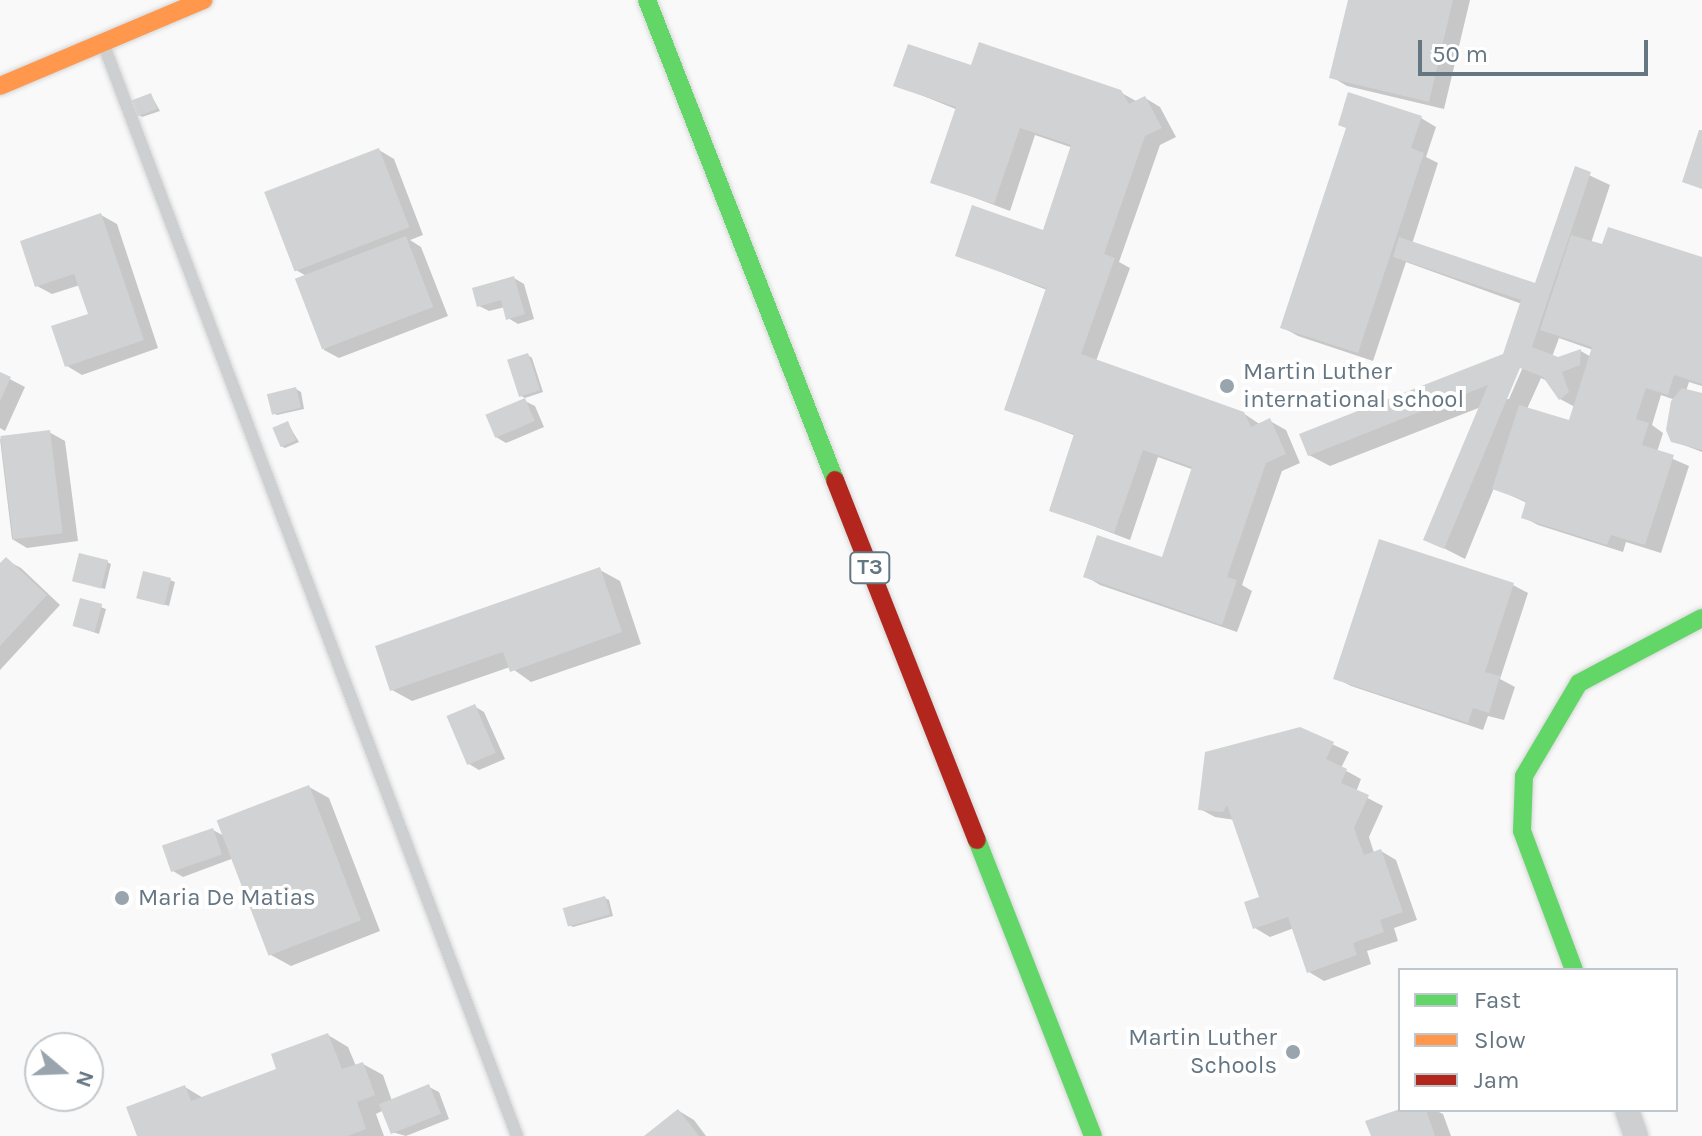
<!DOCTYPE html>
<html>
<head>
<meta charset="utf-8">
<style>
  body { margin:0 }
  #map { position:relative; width:1702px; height:1136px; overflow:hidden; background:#f9f9f9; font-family:Karla,sans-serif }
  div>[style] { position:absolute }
  .shadow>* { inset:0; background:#0003 }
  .building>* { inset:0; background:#d0d2d3; transform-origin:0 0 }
  .roads { filter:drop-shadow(0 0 2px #d5d6d7) drop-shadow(0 0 2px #d5d6d7) }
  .lane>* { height:12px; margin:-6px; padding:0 6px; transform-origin:6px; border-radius:6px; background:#cecfd0 }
  .street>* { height:24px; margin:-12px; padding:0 12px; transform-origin:12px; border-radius:12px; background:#cecfd0 }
  .fast>* { height:18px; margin:-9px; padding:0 9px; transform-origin:9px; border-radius:9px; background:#63d668 }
  .slow>* { height:18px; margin:-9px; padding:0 9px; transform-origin:9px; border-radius:9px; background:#ff974d }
  .jam>* { height:18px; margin:-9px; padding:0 9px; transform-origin:9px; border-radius:9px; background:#b3261e }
  .dots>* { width:22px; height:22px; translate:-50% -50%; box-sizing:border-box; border:4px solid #fff; border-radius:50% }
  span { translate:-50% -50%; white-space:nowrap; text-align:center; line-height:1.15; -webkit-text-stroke:8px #fff; paint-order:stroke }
  .shield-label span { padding:2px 6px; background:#fff; border:2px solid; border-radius:6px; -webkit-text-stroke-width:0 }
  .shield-label { font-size:22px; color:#657683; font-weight:700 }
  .poi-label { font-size:24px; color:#657683 }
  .left { translate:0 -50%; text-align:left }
  .right { translate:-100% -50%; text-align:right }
  .legend { position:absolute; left:1398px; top:968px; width:280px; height:144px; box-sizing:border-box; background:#fff; border:2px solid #c1c8cd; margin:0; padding:10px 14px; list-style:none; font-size:24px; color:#657683 }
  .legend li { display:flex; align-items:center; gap:16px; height:40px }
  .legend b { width:40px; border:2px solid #c1c8cd }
  .north { position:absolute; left:24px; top:1032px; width:80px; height:80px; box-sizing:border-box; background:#fff; border:2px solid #c1c8cd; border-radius:50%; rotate:109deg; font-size:22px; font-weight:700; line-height:32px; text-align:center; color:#657683 }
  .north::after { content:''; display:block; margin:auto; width:28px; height:36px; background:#99a4ac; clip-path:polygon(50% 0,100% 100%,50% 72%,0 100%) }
  .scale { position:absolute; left:1418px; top:40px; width:230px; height:36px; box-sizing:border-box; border:4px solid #657683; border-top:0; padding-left:10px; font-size:24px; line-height:28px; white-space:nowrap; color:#657683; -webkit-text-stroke:6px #fff; paint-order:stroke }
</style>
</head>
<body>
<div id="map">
  <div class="shadow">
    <div style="clip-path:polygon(1350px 0,1470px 0,1444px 109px,1347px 86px,1332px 77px)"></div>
    <div style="clip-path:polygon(972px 68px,1120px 92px,1136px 101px,1145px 98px,1160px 107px,1176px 137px,1160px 145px,1119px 262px,1130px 268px,1096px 361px,1243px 413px,1261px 425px,1270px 421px,1286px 430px,1300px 463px,1282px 471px,1242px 585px,1252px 591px,1237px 632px,1100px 585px,1085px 576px,1163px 559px,1194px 470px,1158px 457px,1130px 540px,1051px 510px,1076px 436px,1006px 409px,1047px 290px,957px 255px,1044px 232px,1073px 148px,1035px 135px,1010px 211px,933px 182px,958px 110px,896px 85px)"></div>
    <div style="clip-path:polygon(151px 95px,160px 111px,142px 117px,138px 114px)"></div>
    <div style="clip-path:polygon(evenodd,1421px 118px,1436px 127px,1426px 157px,1438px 163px,1412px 244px,1536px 286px,1576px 169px,1610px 185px,1591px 243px,1702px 259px,1702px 386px,1689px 382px,1686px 391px,1702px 396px,1702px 452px,1673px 441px,1675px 400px,1661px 395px,1652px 425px,1663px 433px,1657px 452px,1689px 466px,1661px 553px,1626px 542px,1623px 552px,1538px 525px,1523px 517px,1527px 503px,1494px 488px,1465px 559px,1426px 539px,1481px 407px,1330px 466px,1309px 455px,1505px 356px,1522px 304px,1406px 262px,1373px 361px,1298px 336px,1282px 327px,1421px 118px,1559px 338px,1593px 350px,1591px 357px,1581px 351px,1558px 359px,1552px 357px,1559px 338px,1421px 118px,1522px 359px,1526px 360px,1509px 399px,1505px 399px,1522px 359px,1421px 118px,1541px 378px,1547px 381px,1560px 399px,1575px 407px,1570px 423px,1527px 409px,1541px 378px)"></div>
    <div style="clip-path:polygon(379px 150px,394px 159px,423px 235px,410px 240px,421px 247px,448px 316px,339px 358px,324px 350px,308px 277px,296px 270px)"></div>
    <div style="clip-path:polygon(101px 215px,117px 224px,158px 348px,82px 375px,67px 366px,90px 315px,80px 285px,52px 294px,37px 286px)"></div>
    <div style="clip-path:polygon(514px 278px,524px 284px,534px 319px,518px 324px,508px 318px,505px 307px,489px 311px,479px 306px)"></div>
    <div style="clip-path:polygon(528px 355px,532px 358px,543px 392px,525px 398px,521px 396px)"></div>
    <div style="clip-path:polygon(0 374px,25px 387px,5px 431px,0 428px)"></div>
    <div style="clip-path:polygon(296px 389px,301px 392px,304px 409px,277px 415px,273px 413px)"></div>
    <div style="clip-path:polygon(525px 401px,535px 406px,544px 427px,506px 443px,496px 437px)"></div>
    <div style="clip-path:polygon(288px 424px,299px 442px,285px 448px,281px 446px)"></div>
    <div style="clip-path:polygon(49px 432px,65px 441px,78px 541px,27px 548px,12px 539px,0 439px)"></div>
    <div style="clip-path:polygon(6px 560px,21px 568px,60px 605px,0 670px,0 566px)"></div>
    <div style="clip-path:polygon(107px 562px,111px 564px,105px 589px,79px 582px)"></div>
    <div style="clip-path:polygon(600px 570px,620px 581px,641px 644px,531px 682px,510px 667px,412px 701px,392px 690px)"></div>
    <div style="clip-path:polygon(170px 580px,175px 582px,169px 606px,139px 597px)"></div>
    <div style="clip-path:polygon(1513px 585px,1528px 593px,1500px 679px,1515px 687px,1504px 720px,1488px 716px,1483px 730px,1351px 686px,1336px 678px)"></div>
    <div style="clip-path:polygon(81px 600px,106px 609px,99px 634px,78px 627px)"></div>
    <div style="clip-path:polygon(474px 706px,484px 712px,505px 759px,479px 770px,469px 764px)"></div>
    <div style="clip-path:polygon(1300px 729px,1349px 752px,1341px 768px,1361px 779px,1356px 792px,1383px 806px,1369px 837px,1374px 853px,1381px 851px,1396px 860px,1417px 920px,1394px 928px,1398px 941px,1367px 951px,1371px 964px,1324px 981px,1309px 972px,1294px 928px,1270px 937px,1255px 928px,1262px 898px,1235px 820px,1215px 817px,1200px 809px)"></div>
    <div style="clip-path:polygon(309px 787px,329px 798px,380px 931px,291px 966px,271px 955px,234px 858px,183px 877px,173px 871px,213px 830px,226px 837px)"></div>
    <div style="clip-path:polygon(605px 898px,609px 900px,613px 916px,573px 927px,568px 924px)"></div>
    <div style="clip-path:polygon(328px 1035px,348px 1047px,356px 1066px,363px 1064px,383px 1075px,392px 1101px,429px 1087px,439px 1092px,449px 1119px,406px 1136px,392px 1132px,384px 1110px,376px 1114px,384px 1136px,139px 1136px,185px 1087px,203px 1098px,278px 1070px)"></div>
    <div style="clip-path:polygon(1402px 1110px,1435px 1110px,1443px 1114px,1451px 1136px,1373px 1136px)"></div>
    <div style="clip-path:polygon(679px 1111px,694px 1120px,706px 1136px,647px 1136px)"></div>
  </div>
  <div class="building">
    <div style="clip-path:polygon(1348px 0,1453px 0,1429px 102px,1329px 78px)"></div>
    <div style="clip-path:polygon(979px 42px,1121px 90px,1129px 104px,1145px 96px,1162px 128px,1145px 136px,1104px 254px,1115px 258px,1081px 354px,1244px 412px,1251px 427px,1270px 418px,1286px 454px,1266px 463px,1227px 577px,1237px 580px,1222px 625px,1083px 577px,1097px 535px,1162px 557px,1192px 467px,1143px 450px,1114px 533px,1049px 511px,1074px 434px,1004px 410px,1046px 288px,955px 256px,972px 205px,1043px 230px,1071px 145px,1020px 128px,994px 204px,930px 183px,956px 107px,893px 86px,908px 44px,971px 65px)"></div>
    <div style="clip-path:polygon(1348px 92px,1422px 116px,1411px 148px,1424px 153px,1358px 353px,1280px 328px,1346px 128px,1338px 125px)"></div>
    <div style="left:151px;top:93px;width:17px;height:21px;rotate:69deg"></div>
    <div style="clip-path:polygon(1699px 130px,1702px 130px,1702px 189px,1682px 182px)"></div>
    <div style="left:379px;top:148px;width:85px;height:123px;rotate:69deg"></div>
    <div style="clip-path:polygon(1575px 166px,1591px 172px,1532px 347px,1558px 357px,1581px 349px,1580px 365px,1562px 372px,1569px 392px,1559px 400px,1543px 377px,1520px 368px,1444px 549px,1423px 540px,1488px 385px,1308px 456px,1299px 434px,1503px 354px,1521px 300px,1393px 257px,1399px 237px,1535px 283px)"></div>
    <div style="clip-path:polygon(101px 213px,144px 340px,65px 367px,51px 326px,88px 314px,74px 274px,35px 287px,20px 241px)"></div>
    <div style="clip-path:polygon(1608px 227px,1702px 257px,1702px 384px,1674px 375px,1668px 395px,1646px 388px,1636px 419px,1649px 423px,1642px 445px,1674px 455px,1645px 545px,1611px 535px,1607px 545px,1521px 518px,1526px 501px,1492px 489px,1519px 405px,1569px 420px,1592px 347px,1540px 330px,1571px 235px,1602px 244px)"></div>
    <div style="left:406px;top:236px;width:76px;height:119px;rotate:69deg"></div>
    <div style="clip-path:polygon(514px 276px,525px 314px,506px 320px,501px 300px,477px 307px,472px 288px)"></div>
    <div style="left:528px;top:353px;width:39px;height:22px;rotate:72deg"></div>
    <div style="clip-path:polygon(0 372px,11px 377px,0 401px)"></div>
    <div style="left:296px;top:387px;width:21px;height:30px;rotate:76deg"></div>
    <div style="clip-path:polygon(1682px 388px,1702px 393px,1702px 450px,1671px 442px,1666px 430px,1671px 401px)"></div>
    <div style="left:525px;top:398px;width:25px;height:43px;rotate:67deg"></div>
    <div style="left:288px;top:421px;width:21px;height:17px;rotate:67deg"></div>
    <div style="left:50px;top:430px;width:104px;height:50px;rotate:83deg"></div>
    <div style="clip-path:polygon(1379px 539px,1514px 583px,1485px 672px,1500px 676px,1489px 713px,1473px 708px,1468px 723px,1333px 679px)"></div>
    <div style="left:79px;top:553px;width:30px;height:29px;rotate:14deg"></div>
    <div style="clip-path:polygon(6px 557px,47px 595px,0 646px,0 563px)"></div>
    <div style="clip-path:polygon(600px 567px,622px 632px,510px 672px,503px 652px,390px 691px,375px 646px)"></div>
    <div style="left:143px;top:571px;width:29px;height:28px;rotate:14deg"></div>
    <div style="left:80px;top:598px;width:23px;height:29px;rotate:15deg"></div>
    <div style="left:475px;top:704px;width:53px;height:31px;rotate:67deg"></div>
    <div style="clip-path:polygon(1300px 727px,1334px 742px,1326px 759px,1347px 769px,1341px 783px,1369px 795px,1354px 828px,1364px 855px,1381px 849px,1403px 912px,1380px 920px,1384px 932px,1353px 943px,1357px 955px,1307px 973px,1288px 917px,1253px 929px,1244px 902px,1259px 897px,1227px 805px,1223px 812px,1198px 810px,1205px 752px)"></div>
    <div style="left:309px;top:785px;width:145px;height:99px;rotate:69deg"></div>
    <div style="left:213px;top:828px;width:28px;height:54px;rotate:71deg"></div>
    <div style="left:605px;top:896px;width:19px;height:44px;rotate:74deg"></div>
    <div style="clip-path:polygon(328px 1033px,342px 1069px,363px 1062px,375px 1095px,357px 1102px,366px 1129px,348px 1136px,137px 1136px,126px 1107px,185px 1085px,191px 1101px,276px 1069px,271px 1054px)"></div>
    <div style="left:429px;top:1084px;width:32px;height:54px;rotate:68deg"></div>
    <div style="clip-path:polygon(678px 1109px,699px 1136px,644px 1136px)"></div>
    <div style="clip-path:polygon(1400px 1109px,1426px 1110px,1435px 1136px,1371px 1136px,1365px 1121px)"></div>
  </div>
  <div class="roads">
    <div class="lane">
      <div style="left:103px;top:43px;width:1169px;rotate:69.25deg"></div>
    </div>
    <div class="street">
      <div style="left:1627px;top:1110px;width:28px;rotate:71deg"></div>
    </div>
    <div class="fast">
      <div style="left:647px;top:0;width:516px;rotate:68.61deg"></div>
      <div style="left:977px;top:840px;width:318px;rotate:68.6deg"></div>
      <div style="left:1574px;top:970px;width:148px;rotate:-110.5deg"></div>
      <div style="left:1522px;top:831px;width:55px;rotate:-87.9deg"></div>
      <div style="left:1524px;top:776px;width:108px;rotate:-59.4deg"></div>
      <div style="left:1579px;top:683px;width:139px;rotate:-27.9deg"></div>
    </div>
    <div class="slow">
      <div style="left:0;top:86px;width:221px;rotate:-22.9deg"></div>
    </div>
    <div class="jam">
      <div style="left:835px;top:480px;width:387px;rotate:68.5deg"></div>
    </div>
  </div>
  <div class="dots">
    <div style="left:1227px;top:386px;background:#99a4ac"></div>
    <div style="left:122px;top:898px;background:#99a4ac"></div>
    <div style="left:1293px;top:1052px;background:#99a4ac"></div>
  </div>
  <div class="shield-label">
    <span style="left:870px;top:568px">T3</span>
  </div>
  <div class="poi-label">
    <span class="left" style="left:1243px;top:386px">Martin Luther<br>international school</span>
    <span class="left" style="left:138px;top:898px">Maria De Matias</span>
    <span class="right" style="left:1277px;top:1052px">Martin Luther<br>Schools</span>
  </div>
  <ul class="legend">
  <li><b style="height:10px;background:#63d668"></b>Fast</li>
  <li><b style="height:10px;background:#ff974d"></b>Slow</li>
  <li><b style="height:10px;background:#b3261e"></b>Jam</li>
  </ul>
  <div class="north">N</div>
  <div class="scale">50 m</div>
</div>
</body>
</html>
